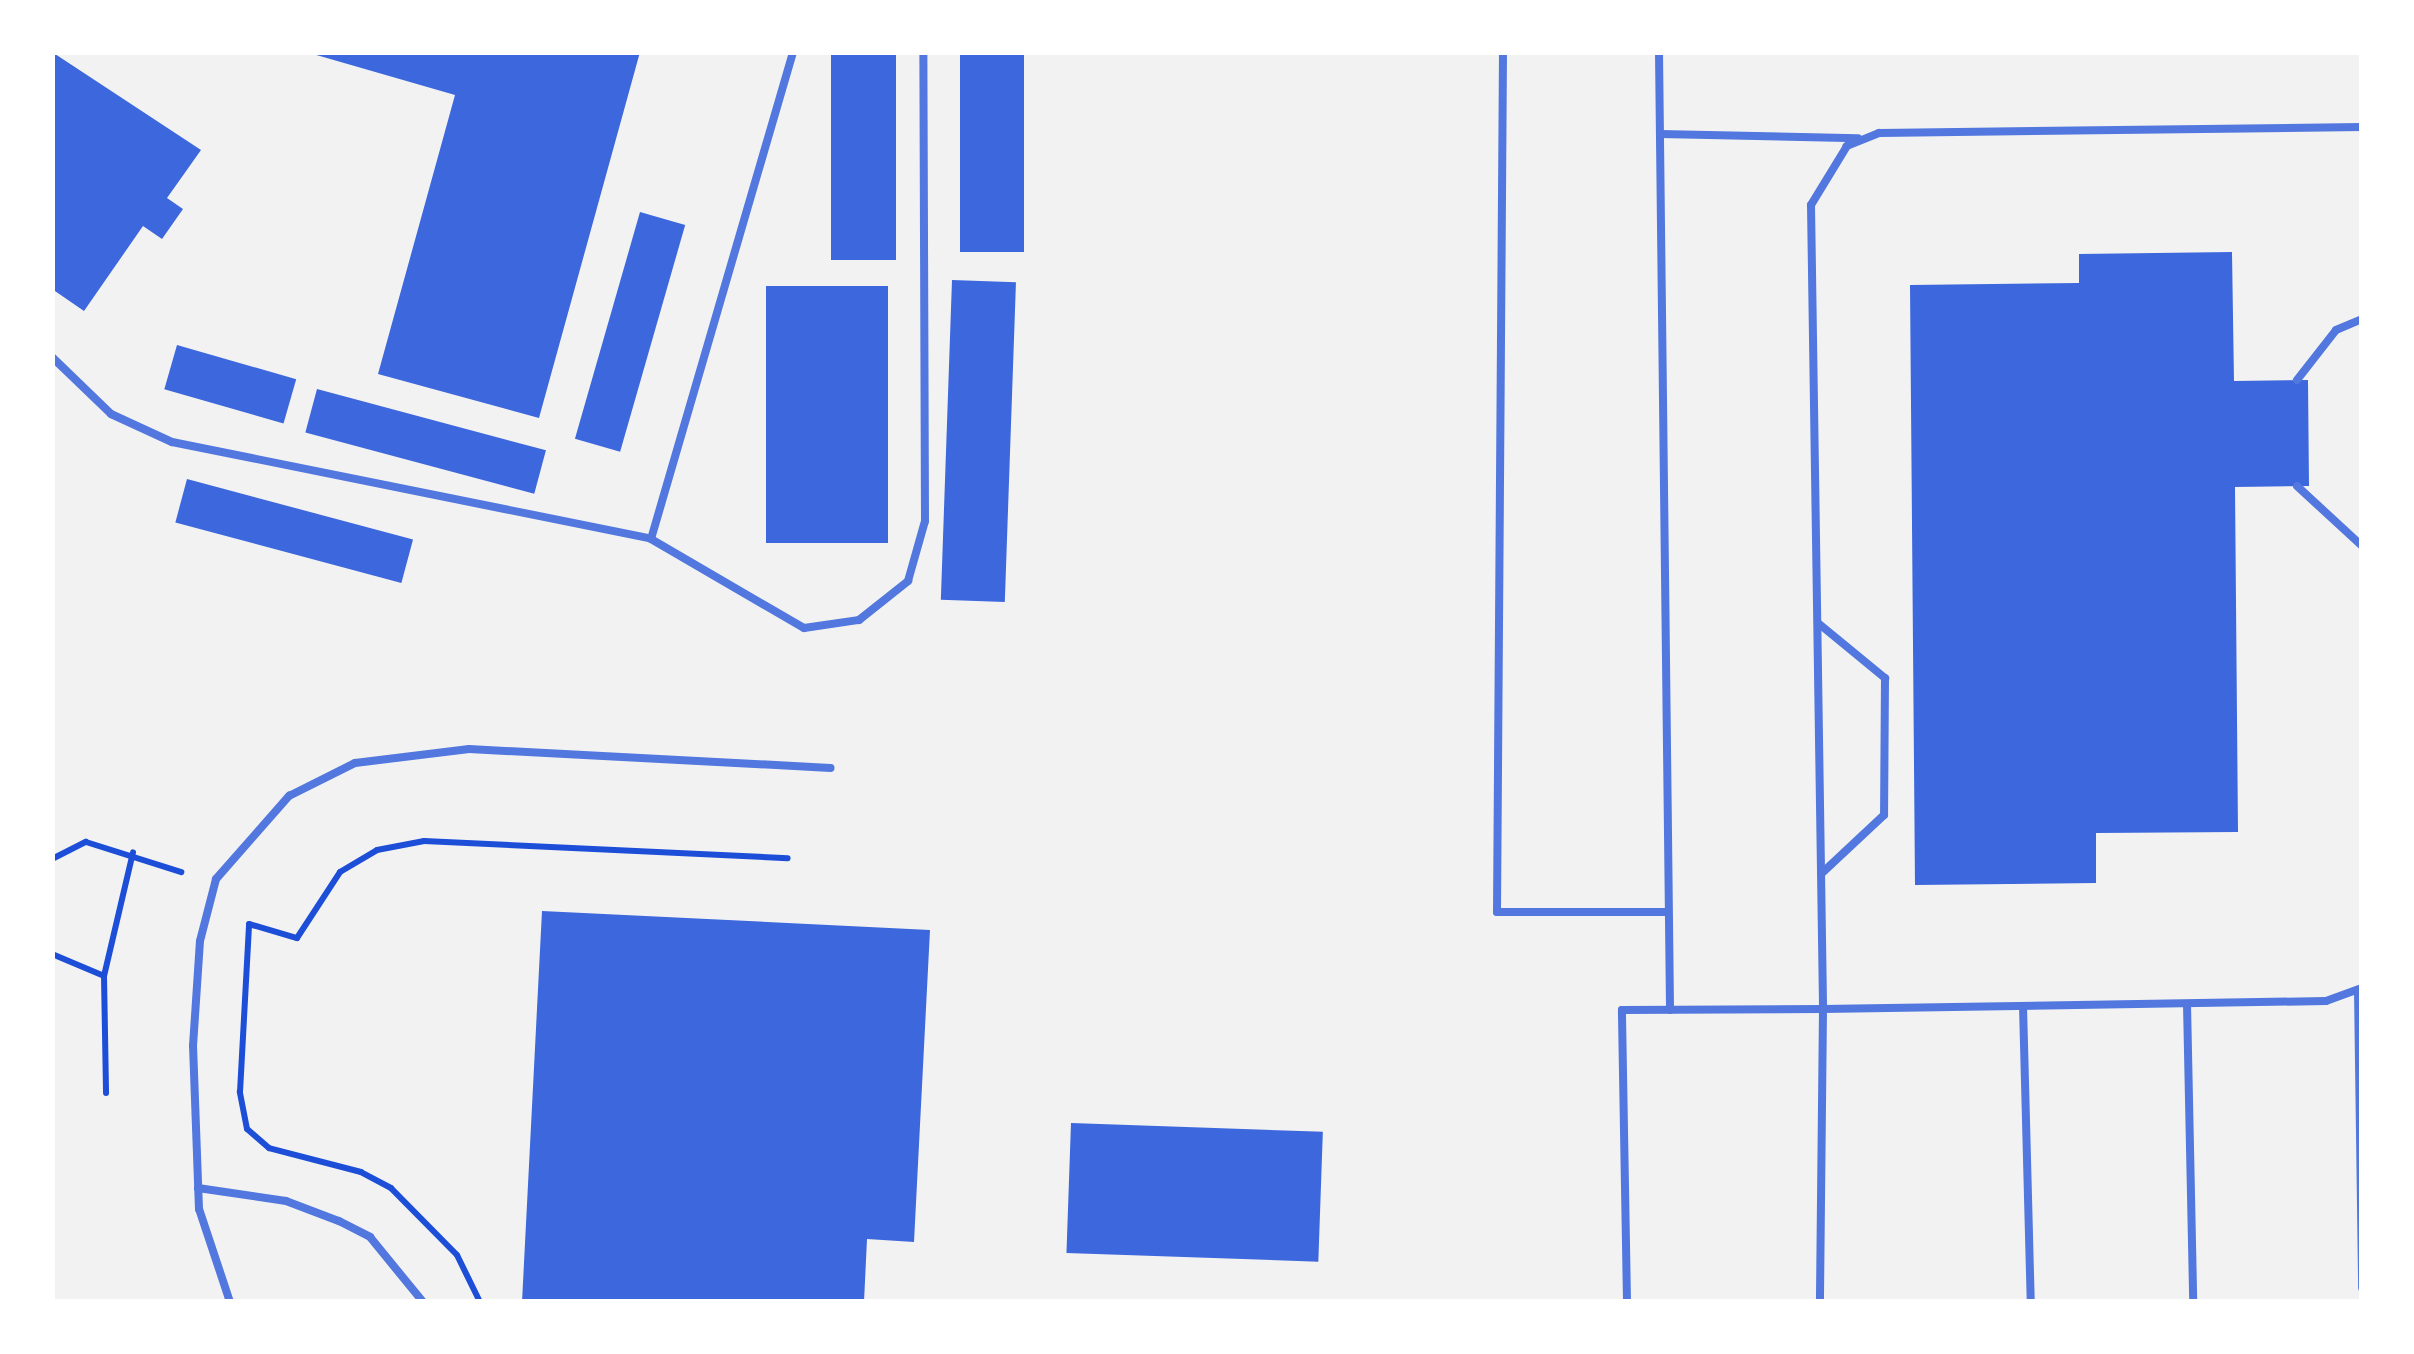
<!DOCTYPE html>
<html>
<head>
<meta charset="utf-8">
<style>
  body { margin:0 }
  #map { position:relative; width:2414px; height:1354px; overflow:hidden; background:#f2f2f2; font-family:Quicksand,sans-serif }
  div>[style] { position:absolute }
  .building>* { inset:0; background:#3d67dc; transform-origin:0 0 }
  .path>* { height:6px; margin:-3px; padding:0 3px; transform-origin:3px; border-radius:3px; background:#1d4ed8 }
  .service>* { height:8px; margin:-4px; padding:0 4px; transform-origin:4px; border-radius:4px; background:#5277de }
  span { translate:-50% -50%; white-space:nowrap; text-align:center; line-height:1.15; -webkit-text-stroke:10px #fff; paint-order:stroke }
  .frame { position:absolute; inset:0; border:55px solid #fff; pointer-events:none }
</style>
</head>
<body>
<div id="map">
  <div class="building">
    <div style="clip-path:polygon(52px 52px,201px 150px,167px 198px,183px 209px,162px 239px,143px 226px,84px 311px,52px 289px)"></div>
    <div style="clip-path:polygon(306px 52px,640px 52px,539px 418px,378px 374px,455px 95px)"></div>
    <div style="left:831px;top:52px;width:65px;height:208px"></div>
    <div style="left:960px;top:52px;width:64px;height:200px"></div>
    <div style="left:640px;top:212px;width:47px;height:236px;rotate:16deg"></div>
    <div style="clip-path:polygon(2232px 252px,2234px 381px,2308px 380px,2309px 486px,2235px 487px,2238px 832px,2096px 833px,2096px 883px,1915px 885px,1910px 285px,2079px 283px,2079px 254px)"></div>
    <div style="left:952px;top:280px;width:64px;height:320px;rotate:2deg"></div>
    <div style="left:766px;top:286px;width:122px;height:257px"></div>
    <div style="left:177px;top:345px;width:124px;height:46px;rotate:16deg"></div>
    <div style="left:317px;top:389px;width:237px;height:45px;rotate:15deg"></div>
    <div style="left:187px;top:479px;width:234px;height:45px;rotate:15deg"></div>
    <div style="clip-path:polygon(542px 911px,930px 930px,914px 1242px,867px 1239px,864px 1302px,522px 1302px)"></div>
    <div style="left:1071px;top:1123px;width:252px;height:130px;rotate:2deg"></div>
  </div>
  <div class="path">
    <div style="left:52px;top:859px;width:38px;rotate:-27deg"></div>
    <div style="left:86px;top:842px;width:100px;rotate:17.5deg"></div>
    <div style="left:52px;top:954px;width:56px;rotate:22.9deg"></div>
    <div style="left:104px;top:976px;width:127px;rotate:-76.8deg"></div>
    <div style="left:104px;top:976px;width:117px;rotate:89deg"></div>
    <div style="left:480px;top:1302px;width:52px;rotate:-116.1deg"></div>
    <div style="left:457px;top:1255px;width:94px;rotate:-134.6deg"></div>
    <div style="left:391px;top:1188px;width:34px;rotate:-152deg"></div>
    <div style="left:361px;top:1172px;width:95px;rotate:-165.4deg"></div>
    <div style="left:269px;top:1148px;width:29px;rotate:-139deg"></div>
    <div style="left:247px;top:1129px;width:38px;rotate:-101deg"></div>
    <div style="left:240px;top:1092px;width:168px;rotate:-86.9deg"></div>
    <div style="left:249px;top:924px;width:50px;rotate:16.3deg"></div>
    <div style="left:297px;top:938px;width:79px;rotate:-56.9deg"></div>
    <div style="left:340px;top:872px;width:43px;rotate:-30.7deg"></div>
    <div style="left:377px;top:850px;width:48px;rotate:-10.8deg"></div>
    <div style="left:424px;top:841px;width:364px;rotate:2.7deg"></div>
  </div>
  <div class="service">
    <div style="left:1503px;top:52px;width:860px;rotate:90.4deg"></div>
    <div style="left:1497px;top:912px;width:168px"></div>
    <div style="left:1659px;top:52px;width:958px;rotate:89.34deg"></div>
    <div style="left:2362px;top:127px;width:483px;rotate:179.3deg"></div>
    <div style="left:1879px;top:133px;width:35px;rotate:158deg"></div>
    <div style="left:1847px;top:146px;width:69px;rotate:121.4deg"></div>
    <div style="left:1811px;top:205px;width:804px;rotate:89.14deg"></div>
    <div style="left:1823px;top:1009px;width:503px;rotate:-0.91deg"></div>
    <div style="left:2326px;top:1001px;width:38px;rotate:-20deg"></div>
    <div style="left:1660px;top:134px;width:198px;rotate:1.2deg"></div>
    <div style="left:52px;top:357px;width:82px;rotate:44deg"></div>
    <div style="left:111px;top:414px;width:67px;rotate:24.7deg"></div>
    <div style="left:172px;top:442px;width:489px;rotate:11.4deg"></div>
    <div style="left:651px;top:539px;width:177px;rotate:30.2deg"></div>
    <div style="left:804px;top:628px;width:56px;rotate:-8.3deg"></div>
    <div style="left:859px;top:620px;width:63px;rotate:-38.5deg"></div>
    <div style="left:908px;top:581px;width:62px;rotate:-74.2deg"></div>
    <div style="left:925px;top:521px;width:469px;rotate:-90.2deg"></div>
    <div style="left:2297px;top:380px;width:63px;rotate:-52deg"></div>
    <div style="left:2336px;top:330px;width:28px;rotate:-23deg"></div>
    <div style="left:2297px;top:486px;width:88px;rotate:42.7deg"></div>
    <div style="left:651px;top:539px;width:507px;rotate:-73.74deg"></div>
    <div style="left:1818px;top:623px;width:87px;rotate:39.4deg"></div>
    <div style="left:1885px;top:678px;width:137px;rotate:90.4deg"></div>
    <div style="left:1884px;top:815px;width:86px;rotate:136.9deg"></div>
    <div style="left:2358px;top:990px;width:298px;rotate:89.2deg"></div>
    <div style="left:2187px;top:1004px;width:298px;rotate:88.8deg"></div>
    <div style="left:2023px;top:1006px;width:296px;rotate:88.5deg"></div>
    <div style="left:198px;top:1188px;width:89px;rotate:8.4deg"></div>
    <div style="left:286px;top:1201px;width:57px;rotate:20.7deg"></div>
    <div style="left:339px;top:1221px;width:35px;rotate:27deg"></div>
    <div style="left:370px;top:1237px;width:84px;rotate:50.8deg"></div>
    <div style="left:230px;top:1302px;width:98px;rotate:-108.4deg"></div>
    <div style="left:199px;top:1209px;width:163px;rotate:-92.1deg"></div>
    <div style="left:193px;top:1046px;width:105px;rotate:-86.2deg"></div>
    <div style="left:200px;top:941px;width:64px;rotate:-75.5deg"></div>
    <div style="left:216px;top:879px;width:111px;rotate:-48.7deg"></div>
    <div style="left:289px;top:796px;width:74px;rotate:-26.6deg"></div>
    <div style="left:355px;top:763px;width:115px;rotate:-7deg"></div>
    <div style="left:469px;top:749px;width:362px;rotate:3deg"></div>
    <div style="left:1627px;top:1302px;width:292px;rotate:-91deg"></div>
    <div style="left:1622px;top:1010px;width:201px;rotate:-0.3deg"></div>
    <div style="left:1823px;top:1009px;width:293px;rotate:90.6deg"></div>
  </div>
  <div class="frame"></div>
</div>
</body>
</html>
